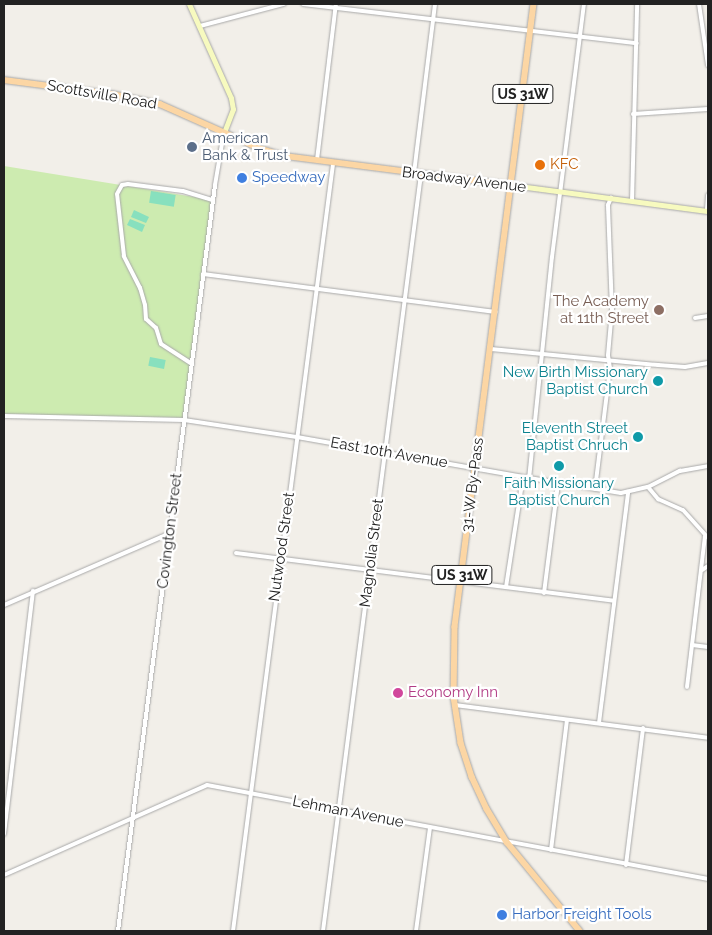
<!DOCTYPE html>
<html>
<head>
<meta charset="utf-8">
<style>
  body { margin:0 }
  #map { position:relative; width:712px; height:935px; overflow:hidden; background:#f2efe9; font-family:Raleway,sans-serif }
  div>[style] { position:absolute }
  .grass>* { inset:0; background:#cdebb0 }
  .pitch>* { inset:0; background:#88e0be; transform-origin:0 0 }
  .roads { filter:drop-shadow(0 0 1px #a9a9a9) drop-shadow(0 0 1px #a9a9a9) }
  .street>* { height:4px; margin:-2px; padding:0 2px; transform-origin:2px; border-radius:2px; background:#fff }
  .secondary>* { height:5px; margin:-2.5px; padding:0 2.5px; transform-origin:2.5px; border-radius:2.5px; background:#f7fabf }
  .primary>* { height:5.5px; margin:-2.75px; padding:0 2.75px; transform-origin:2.75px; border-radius:2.75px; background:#fcd6a4 }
  .dots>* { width:14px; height:14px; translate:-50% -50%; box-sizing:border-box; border:2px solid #fff; border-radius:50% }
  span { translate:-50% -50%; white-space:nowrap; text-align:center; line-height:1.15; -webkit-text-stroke:4.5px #fff; paint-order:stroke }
  .shield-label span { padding:1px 4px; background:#fff; border:1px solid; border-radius:4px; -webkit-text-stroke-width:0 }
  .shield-label { font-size:14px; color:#222; font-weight:700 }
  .street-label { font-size:15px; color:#222 }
  .service-label { font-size:15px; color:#4e5e75 }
  .left { translate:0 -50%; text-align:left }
  .food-label { font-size:15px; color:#c56008 }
  .shop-label { font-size:15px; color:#366cbe }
  .education-label { font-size:15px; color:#785e54 }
  .right { translate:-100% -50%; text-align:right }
  .culture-label { font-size:15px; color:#0d838f }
  .hotel-label { font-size:15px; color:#b23c85 }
  .frame { position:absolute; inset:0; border:5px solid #222; pointer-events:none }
</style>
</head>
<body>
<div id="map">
  <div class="grass">
    <div style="clip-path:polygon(4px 166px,213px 200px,184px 420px,4px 414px)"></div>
  </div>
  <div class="pitch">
    <div style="left:151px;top:191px;width:25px;height:12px;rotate:9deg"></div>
    <div style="clip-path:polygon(134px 210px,149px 217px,146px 223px,131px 217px)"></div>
    <div style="clip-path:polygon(130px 219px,145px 225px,142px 232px,127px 225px)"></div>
    <div style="left:150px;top:357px;width:16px;height:9px;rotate:11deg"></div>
  </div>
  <div class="roads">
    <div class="street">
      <div style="left:303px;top:4px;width:336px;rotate:6.7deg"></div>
      <div style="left:699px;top:4px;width:62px;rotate:81.6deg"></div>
      <div style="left:200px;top:26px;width:87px;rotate:-14.7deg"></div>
      <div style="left:633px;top:114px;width:75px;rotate:-3.8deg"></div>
      <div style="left:317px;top:160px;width:157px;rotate:-83.1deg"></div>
      <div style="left:414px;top:173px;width:170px;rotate:-82.9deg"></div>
      <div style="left:632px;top:201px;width:197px;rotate:-88.5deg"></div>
      <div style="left:707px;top:210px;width:15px;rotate:-86deg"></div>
      <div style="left:203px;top:274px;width:295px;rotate:7.4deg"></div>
      <div style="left:695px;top:318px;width:13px;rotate:-9deg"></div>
      <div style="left:491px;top:349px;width:168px;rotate:5.5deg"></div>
      <div style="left:658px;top:365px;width:27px;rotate:4deg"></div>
      <div style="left:685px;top:367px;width:23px;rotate:-10deg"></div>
      <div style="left:192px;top:364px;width:37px;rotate:-147deg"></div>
      <div style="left:161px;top:344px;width:17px;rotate:-107deg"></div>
      <div style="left:156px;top:328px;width:13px;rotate:-138deg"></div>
      <div style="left:146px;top:319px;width:14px;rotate:-94deg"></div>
      <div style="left:145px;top:305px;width:18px;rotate:-106deg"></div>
      <div style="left:140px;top:288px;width:36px;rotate:-117deg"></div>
      <div style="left:124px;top:256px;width:62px;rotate:-96.4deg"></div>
      <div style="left:117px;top:194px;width:10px;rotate:-61deg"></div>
      <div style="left:122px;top:185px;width:6px;rotate:-9deg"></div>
      <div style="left:128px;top:184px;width:55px;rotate:7.3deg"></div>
      <div style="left:183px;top:191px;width:31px;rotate:17deg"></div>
      <div style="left:4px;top:416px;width:180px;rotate:1.3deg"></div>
      <div style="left:184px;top:420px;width:114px;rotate:8.6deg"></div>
      <div style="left:297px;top:437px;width:230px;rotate:10deg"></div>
      <div style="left:523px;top:477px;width:99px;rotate:9.3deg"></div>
      <div style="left:621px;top:493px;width:28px;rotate:-13deg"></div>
      <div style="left:648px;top:487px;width:36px;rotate:-27deg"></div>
      <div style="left:680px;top:471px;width:28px;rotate:-10deg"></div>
      <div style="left:529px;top:479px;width:223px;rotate:-84.1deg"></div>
      <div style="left:552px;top:257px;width:255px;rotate:-82.8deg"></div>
      <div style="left:648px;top:487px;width:16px;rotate:50deg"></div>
      <div style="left:658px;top:499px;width:27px;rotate:24deg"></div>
      <div style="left:683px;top:510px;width:38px;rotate:48deg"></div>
      <div style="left:595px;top:489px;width:122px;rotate:-82.9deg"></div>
      <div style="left:610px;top:368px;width:13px;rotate:-99deg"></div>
      <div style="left:608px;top:355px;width:45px;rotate:-84.9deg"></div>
      <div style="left:612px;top:310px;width:105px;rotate:-92.2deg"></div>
      <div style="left:608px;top:205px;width:8px;rotate:-67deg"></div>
      <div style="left:236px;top:553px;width:381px;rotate:7.2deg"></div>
      <div style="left:702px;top:570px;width:7px;rotate:-34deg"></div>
      <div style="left:506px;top:587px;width:111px;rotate:-81.2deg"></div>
      <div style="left:544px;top:593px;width:111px;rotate:-82.7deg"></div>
      <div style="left:4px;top:605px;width:181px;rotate:-23.4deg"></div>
      <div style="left:692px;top:645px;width:16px;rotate:7deg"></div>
      <div style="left:687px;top:687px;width:152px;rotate:-83.2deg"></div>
      <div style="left:455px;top:705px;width:255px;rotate:7.4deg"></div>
      <div style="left:599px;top:723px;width:233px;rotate:-82.8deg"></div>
      <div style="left:4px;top:834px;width:245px;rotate:-83.2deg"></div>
      <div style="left:551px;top:850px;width:131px;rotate:-83deg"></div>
      <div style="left:626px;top:865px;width:138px;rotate:-82.9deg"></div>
      <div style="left:4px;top:875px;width:222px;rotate:-23.9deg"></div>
      <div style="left:207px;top:785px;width:510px;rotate:10.63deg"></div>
      <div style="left:118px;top:931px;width:752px;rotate:-82.59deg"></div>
      <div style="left:215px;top:185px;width:54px;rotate:-80.4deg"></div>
      <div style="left:233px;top:931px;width:773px;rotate:-82.57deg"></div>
      <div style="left:323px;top:931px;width:763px;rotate:-82.62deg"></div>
      <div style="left:416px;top:931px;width:104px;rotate:-82.3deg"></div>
    </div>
    <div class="secondary">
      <div style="left:189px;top:4px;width:103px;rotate:65.9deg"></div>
      <div style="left:231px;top:98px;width:11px;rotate:80deg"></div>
      <div style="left:233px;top:109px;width:25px;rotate:111deg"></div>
      <div style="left:512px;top:185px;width:198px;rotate:7.6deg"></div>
    </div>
    <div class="primary">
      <div style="left:534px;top:4px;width:628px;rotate:97.23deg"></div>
      <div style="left:455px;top:627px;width:70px;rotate:90.8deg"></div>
      <div style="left:454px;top:697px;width:47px;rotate:81.3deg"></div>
      <div style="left:461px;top:743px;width:36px;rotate:72deg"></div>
      <div style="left:472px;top:777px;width:35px;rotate:65deg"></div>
      <div style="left:487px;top:809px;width:39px;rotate:59deg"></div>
      <div style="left:507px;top:842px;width:115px;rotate:50.6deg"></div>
      <div style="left:4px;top:80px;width:109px;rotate:7.4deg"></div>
      <div style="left:112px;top:94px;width:49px;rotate:11.8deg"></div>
      <div style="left:160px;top:104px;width:111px;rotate:24deg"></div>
      <div style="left:261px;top:149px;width:25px;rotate:16deg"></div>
      <div style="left:285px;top:156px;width:229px;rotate:7.3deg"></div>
    </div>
  </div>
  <div class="dots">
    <div style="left:192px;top:147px;background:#5c6f8a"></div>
    <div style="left:540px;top:165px;background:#e8710a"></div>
    <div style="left:242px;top:178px;background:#3f7fe0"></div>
    <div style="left:659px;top:310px;background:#8d6e63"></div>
    <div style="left:658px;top:381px;background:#0f9aa8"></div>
    <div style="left:638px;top:437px;background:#0f9aa8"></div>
    <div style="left:559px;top:466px;background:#0f9aa8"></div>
    <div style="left:398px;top:693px;background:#d1479c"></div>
    <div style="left:502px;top:915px;background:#3f7fe0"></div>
  </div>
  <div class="shield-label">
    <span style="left:523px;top:94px">US 31W</span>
    <span style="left:462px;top:575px">US 31W</span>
  </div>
  <div class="street-label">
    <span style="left:102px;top:95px;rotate:10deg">Scottsville Road</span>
    <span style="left:464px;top:180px;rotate:7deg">Broadway Avenue</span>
    <span style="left:389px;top:453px;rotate:10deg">East 10th Avenue</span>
    <span style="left:473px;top:485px;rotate:-83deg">31-W By-Pass</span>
    <span style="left:170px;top:531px;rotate:-83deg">Covington Street</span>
    <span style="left:282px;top:547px;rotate:-82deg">Nutwood Street</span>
    <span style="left:372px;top:553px;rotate:-83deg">Magnolia Street</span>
    <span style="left:348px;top:812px;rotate:11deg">Lehman Avenue</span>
  </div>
  <div class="service-label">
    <span class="left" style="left:202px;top:147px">American<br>Bank &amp; Trust</span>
  </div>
  <div class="food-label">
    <span class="left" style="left:550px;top:165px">KFC</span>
  </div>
  <div class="shop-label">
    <span class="left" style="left:252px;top:178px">Speedway</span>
    <span class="left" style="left:512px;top:915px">Harbor Freight Tools</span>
  </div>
  <div class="education-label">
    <span class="right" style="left:649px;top:310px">The Academy<br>at 11th Street</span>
  </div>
  <div class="culture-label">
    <span class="right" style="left:648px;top:381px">New Birth Missionary<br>Baptist Church</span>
    <span class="right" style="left:628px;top:437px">Eleventh Street<br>Baptist Chruch</span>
    <span style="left:559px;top:492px">Faith Missionary<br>Baptist Church</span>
  </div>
  <div class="hotel-label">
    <span class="left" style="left:408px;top:693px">Economy Inn</span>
  </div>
  <div class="frame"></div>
</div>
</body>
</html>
